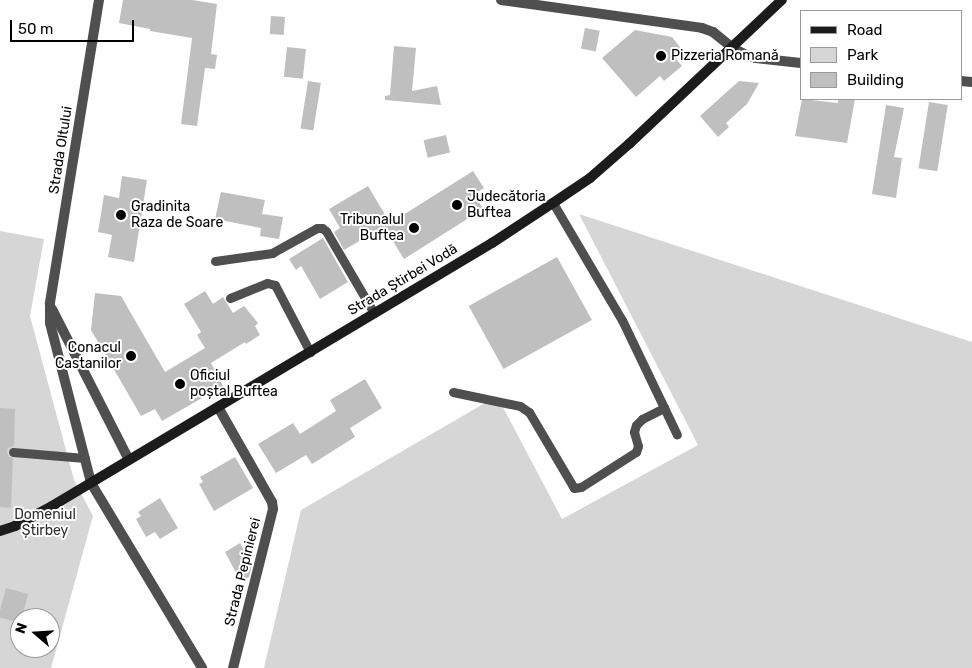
<!DOCTYPE html>
<html>
<head>
<meta charset="utf-8">
<style>
  body { margin:0 }
  #map { position:relative; width:972px; height:668px; overflow:hidden; background:#fff; font-family:Rubik,sans-serif }
  div>[style] { position:absolute }
  .green>* { inset:0; background:#d6d6d6 }
  .building>* { inset:0; background:#bfbfbf; transform-origin:0 0 }
  .lane>* { height:9px; margin:-4.5px; padding:0 4.5px; transform-origin:4.5px; border-radius:4.5px; background:#4f4f4f }
  .street>* { height:10px; margin:-5px; padding:0 5px; transform-origin:5px; border-radius:5px; background:#4f4f4f }
  .secondary>* { height:10px; margin:-5px; padding:0 5px; transform-origin:5px; border-radius:5px; background:#1c1c1c }
  .dots>* { width:14px; height:14px; translate:-50% -50%; box-sizing:border-box; border:2px solid #fff; border-radius:50% }
  span { translate:-50% -50%; white-space:nowrap; text-align:center; line-height:1.15; -webkit-text-stroke:4px #fff; paint-order:stroke }
  .poi-label { font-size:14px; color:#000 }
  .left { translate:0 -50%; text-align:left }
  .right { translate:-100% -50%; text-align:right }
  .street-label { font-size:14px; color:#000 }
  .park-label { font-size:14px; color:#2d2d2d }
  .legend { position:absolute; left:800px; top:10px; width:162px; height:90px; box-sizing:border-box; background:#fff; border:1px solid #999; margin:0; padding:6px 9px; list-style:none; font-size:15px; color:#000 }
  .legend li { display:flex; align-items:center; gap:10px; height:25px }
  .legend b { width:25px; border:1px solid #999 }
  .north { position:absolute; left:10px; top:608px; width:50px; height:50px; box-sizing:border-box; background:#fff; border:1px solid #999; border-radius:50%; rotate:289deg; font-size:14px; font-weight:700; line-height:20px; text-align:center; color:#000 }
  .north::after { content:''; display:block; margin:auto; width:18px; height:22px; background:#000; clip-path:polygon(50% 0,100% 100%,50% 72%,0 100%) }
  .scale { position:absolute; left:10px; top:20px; width:124px; height:22px; box-sizing:border-box; border:2px solid #000; border-top:0; padding-left:6px; font-size:15px; line-height:18px; white-space:nowrap; color:#000; -webkit-text-stroke:4px #fff; paint-order:stroke }
</style>
</head>
<body>
<div id="map">
  <div class="green">
    <div style="clip-path:polygon(579px 214px,972px 342px,972px 668px,264px 668px,301px 510px,497px 396px,562px 519px,698px 445px)"></div>
    <div style="clip-path:polygon(evenodd,0 231px,44px 239px,30px 316px,74px 480px,93px 516px,51px 668px,0 668px,0 231px,20px 618px,50px 618px,50px 648px,20px 648px,20px 618px)"></div>
  </div>
  <div class="building">
    <div style="clip-path:polygon(123px 0,192px 0,217px 4px,211px 54px,217px 55px,215px 69px,205px 68px,197px 126px,181px 124px,192px 38px,150px 31px,150px 29px,119px 23px)"></div>
    <div style="left:271px;top:16px;width:14px;height:18px;rotate:4deg"></div>
    <div style="left:585px;top:28px;width:15px;height:21px;rotate:11deg"></div>
    <div style="clip-path:polygon(635px 30px,672px 37px,684px 52px,676px 59px,682px 66px,664px 81px,660px 76px,636px 97px,602px 58px)"></div>
    <div style="clip-path:polygon(394px 46px,416px 48px,412px 91px,437px 86px,441px 105px,385px 100px,385px 96px,390px 95px)"></div>
    <div style="left:287px;top:47px;width:19px;height:30px;rotate:6deg"></div>
    <div style="left:308px;top:81px;width:13px;height:48px;rotate:9deg"></div>
    <div style="clip-path:polygon(739px 81px,759px 83px,747px 104px,726px 123px,729px 127px,718px 137px,700px 116px)"></div>
    <div style="clip-path:polygon(802px 99px,838px 103px,838px 99px,855px 99px,847px 143px,795px 136px)"></div>
    <div style="left:929px;top:102px;width:19px;height:67px;rotate:9deg"></div>
    <div style="clip-path:polygon(886px 105px,904px 108px,894px 157px,902px 158px,896px 198px,872px 194px)"></div>
    <div style="left:446px;top:135px;width:18px;height:23px;rotate:77deg"></div>
    <div style="clip-path:polygon(473px 171px,484px 188px,474px 194px,483px 209px,404px 259px,384px 227px)"></div>
    <div style="clip-path:polygon(122px 176px,147px 180px,134px 262px,108px 257px,112px 235px,98px 232px,104px 195px,119px 198px)"></div>
    <div style="clip-path:polygon(368px 186px,390px 223px,344px 250px,334px 232px,340px 228px,329px 209px)"></div>
    <div style="clip-path:polygon(221px 192px,265px 200px,262px 214px,283px 217px,279px 239px,260px 236px,261px 228px,215px 219px)"></div>
    <div style="clip-path:polygon(323px 238px,348px 282px,320px 299px,301px 266px,296px 270px,289px 259px)"></div>
    <div style="left:557px;top:257px;width:72px;height:101px;rotate:61deg"></div>
    <div style="clip-path:polygon(205px 291px,213px 304px,223px 297px,233px 313px,244px 306px,258px 323px,255px 326px,260px 335px,246px 344px,245px 342px,211px 363px,223px 386px,162px 421px,155px 409px,141px 416px,91px 330px,95px 293px,121px 296px,165px 372px,205px 348px,197px 335px,201px 332px,184px 304px)"></div>
    <div style="clip-path:polygon(365px 379px,382px 408px,350px 428px,355px 437px,312px 464px,306px 455px,276px 473px,258px 444px,293px 423px,300px 434px,336px 411px,330px 400px)"></div>
    <div style="clip-path:polygon(0 408px,15px 409px,14px 446px,8px 448px,7px 452px,9px 457px,13px 458px,11px 508px,0 507px)"></div>
    <div style="clip-path:polygon(235px 457px,253px 488px,214px 511px,199px 484px,203px 482px,200px 477px)"></div>
    <div style="clip-path:polygon(160px 498px,178px 528px,160px 539px,155px 532px,146px 537px,136px 519px,141px 516px,138px 512px)"></div>
    <div style="clip-path:polygon(240px 543px,252px 565px,249px 577px,241px 582px,225px 552px)"></div>
    <div style="left:6px;top:588px;width:23px;height:30px;rotate:15deg"></div>
  </div>
  <div class="lane">
    <div style="left:553px;top:203px;width:136px;rotate:59.5deg"></div>
    <div style="left:622px;top:320px;width:127px;rotate:64.4deg"></div>
    <div style="left:215px;top:261px;width:58px;rotate:-8deg"></div>
    <div style="left:272px;top:253px;width:51px;rotate:-29.1deg"></div>
    <div style="left:317px;top:228px;width:5px"></div>
    <div style="left:322px;top:228px;width:5px;rotate:37deg"></div>
    <div style="left:326px;top:231px;width:95px;rotate:59.7deg"></div>
    <div style="left:230px;top:298px;width:40px;rotate:-22deg"></div>
    <div style="left:267px;top:283px;width:8px;rotate:14deg"></div>
    <div style="left:275px;top:285px;width:76px;rotate:62.4deg"></div>
    <div style="left:453px;top:392px;width:68px;rotate:11.8deg"></div>
    <div style="left:520px;top:406px;width:11px;rotate:34deg"></div>
    <div style="left:529px;top:412px;width:88px;rotate:59.4deg"></div>
    <div style="left:574px;top:488px;width:7px;rotate:-8deg"></div>
    <div style="left:581px;top:487px;width:65px;rotate:-32.5deg"></div>
    <div style="left:636px;top:452px;width:6px;rotate:-72deg"></div>
    <div style="left:638px;top:446px;width:15px;rotate:-106deg"></div>
    <div style="left:634px;top:432px;width:7px;rotate:-74deg"></div>
    <div style="left:636px;top:425px;width:8px;rotate:-45deg"></div>
    <div style="left:642px;top:419px;width:25px;rotate:-27deg"></div>
    <div style="left:13px;top:452px;width:72px;rotate:4.8deg"></div>
  </div>
  <div class="street">
    <div style="left:99px;top:0;width:308px;rotate:99.2deg"></div>
    <div style="left:50px;top:304px;width:19px;rotate:90deg"></div>
    <div style="left:50px;top:323px;width:165px;rotate:75.6deg"></div>
    <div style="left:91px;top:483px;width:216px;rotate:59deg"></div>
    <div style="left:501px;top:0;width:203px;rotate:7.9deg"></div>
    <div style="left:702px;top:28px;width:12px;rotate:20deg"></div>
    <div style="left:713px;top:32px;width:26px;rotate:39deg"></div>
    <div style="left:733px;top:48px;width:15px;rotate:28deg"></div>
    <div style="left:746px;top:55px;width:10px;rotate:17deg"></div>
    <div style="left:756px;top:58px;width:45px;rotate:6.3deg"></div>
    <div style="left:961px;top:81px;width:11px;rotate:5deg"></div>
    <div style="left:52px;top:309px;width:169px;rotate:63deg"></div>
    <div style="left:218px;top:407px;width:109px;rotate:60.4deg"></div>
    <div style="left:272px;top:502px;width:7px;rotate:82deg"></div>
    <div style="left:273px;top:509px;width:164px;rotate:104.1deg"></div>
  </div>
  <div class="secondary">
    <div style="left:0;top:531px;width:16px;rotate:-18deg"></div>
    <div style="left:15px;top:526px;width:42px;rotate:-28.4deg"></div>
    <div style="left:52px;top:506px;width:513px;rotate:-30.87deg"></div>
    <div style="left:492px;top:243px;width:73px;rotate:-33.3deg"></div>
    <div style="left:553px;top:203px;width:45px;rotate:-34deg"></div>
    <div style="left:590px;top:178px;width:52px;rotate:-41.1deg"></div>
    <div style="left:629px;top:144px;width:210px;rotate:-43.3deg"></div>
  </div>
  <div class="dots">
    <div style="left:661px;top:56px;background:#000"></div>
    <div style="left:457px;top:205px;background:#000"></div>
    <div style="left:121px;top:215px;background:#000"></div>
    <div style="left:414px;top:228px;background:#000"></div>
    <div style="left:131px;top:356px;background:#000"></div>
    <div style="left:180px;top:384px;background:#000"></div>
  </div>
  <div class="poi-label">
    <span class="left" style="left:671px;top:56px">Pizzeria Romană</span>
    <span class="left" style="left:467px;top:205px">Judecătoria<br>Buftea</span>
    <span class="left" style="left:131px;top:215px">Gradinita<br>Raza de Soare</span>
    <span class="right" style="left:404px;top:228px">Tribunalul<br>Buftea</span>
    <span class="right" style="left:121px;top:356px">Conacul<br>Castanilor</span>
    <span class="left" style="left:190px;top:384px">Oficiul<br>poștal Buftea</span>
  </div>
  <div class="street-label">
    <span style="left:61px;top:150px;rotate:-81deg">Strada Oltului</span>
    <span style="left:403px;top:280px;rotate:-31deg">Strada Știrbei Vodă</span>
    <span style="left:243px;top:572px;rotate:-76deg">Strada Pepinierei</span>
  </div>
  <div class="park-label">
    <span style="left:45px;top:523px">Domeniul<br>Știrbey</span>
  </div>
  <ul class="legend">
  <li><b style="height:6px;background:#1c1c1c"></b>Road</li>
  <li><b style="height:14px;background:#d6d6d6"></b>Park</li>
  <li><b style="height:14px;background:#bfbfbf"></b>Building</li>
  </ul>
  <div class="north">N</div>
  <div class="scale">50 m</div>
</div>
</body>
</html>
